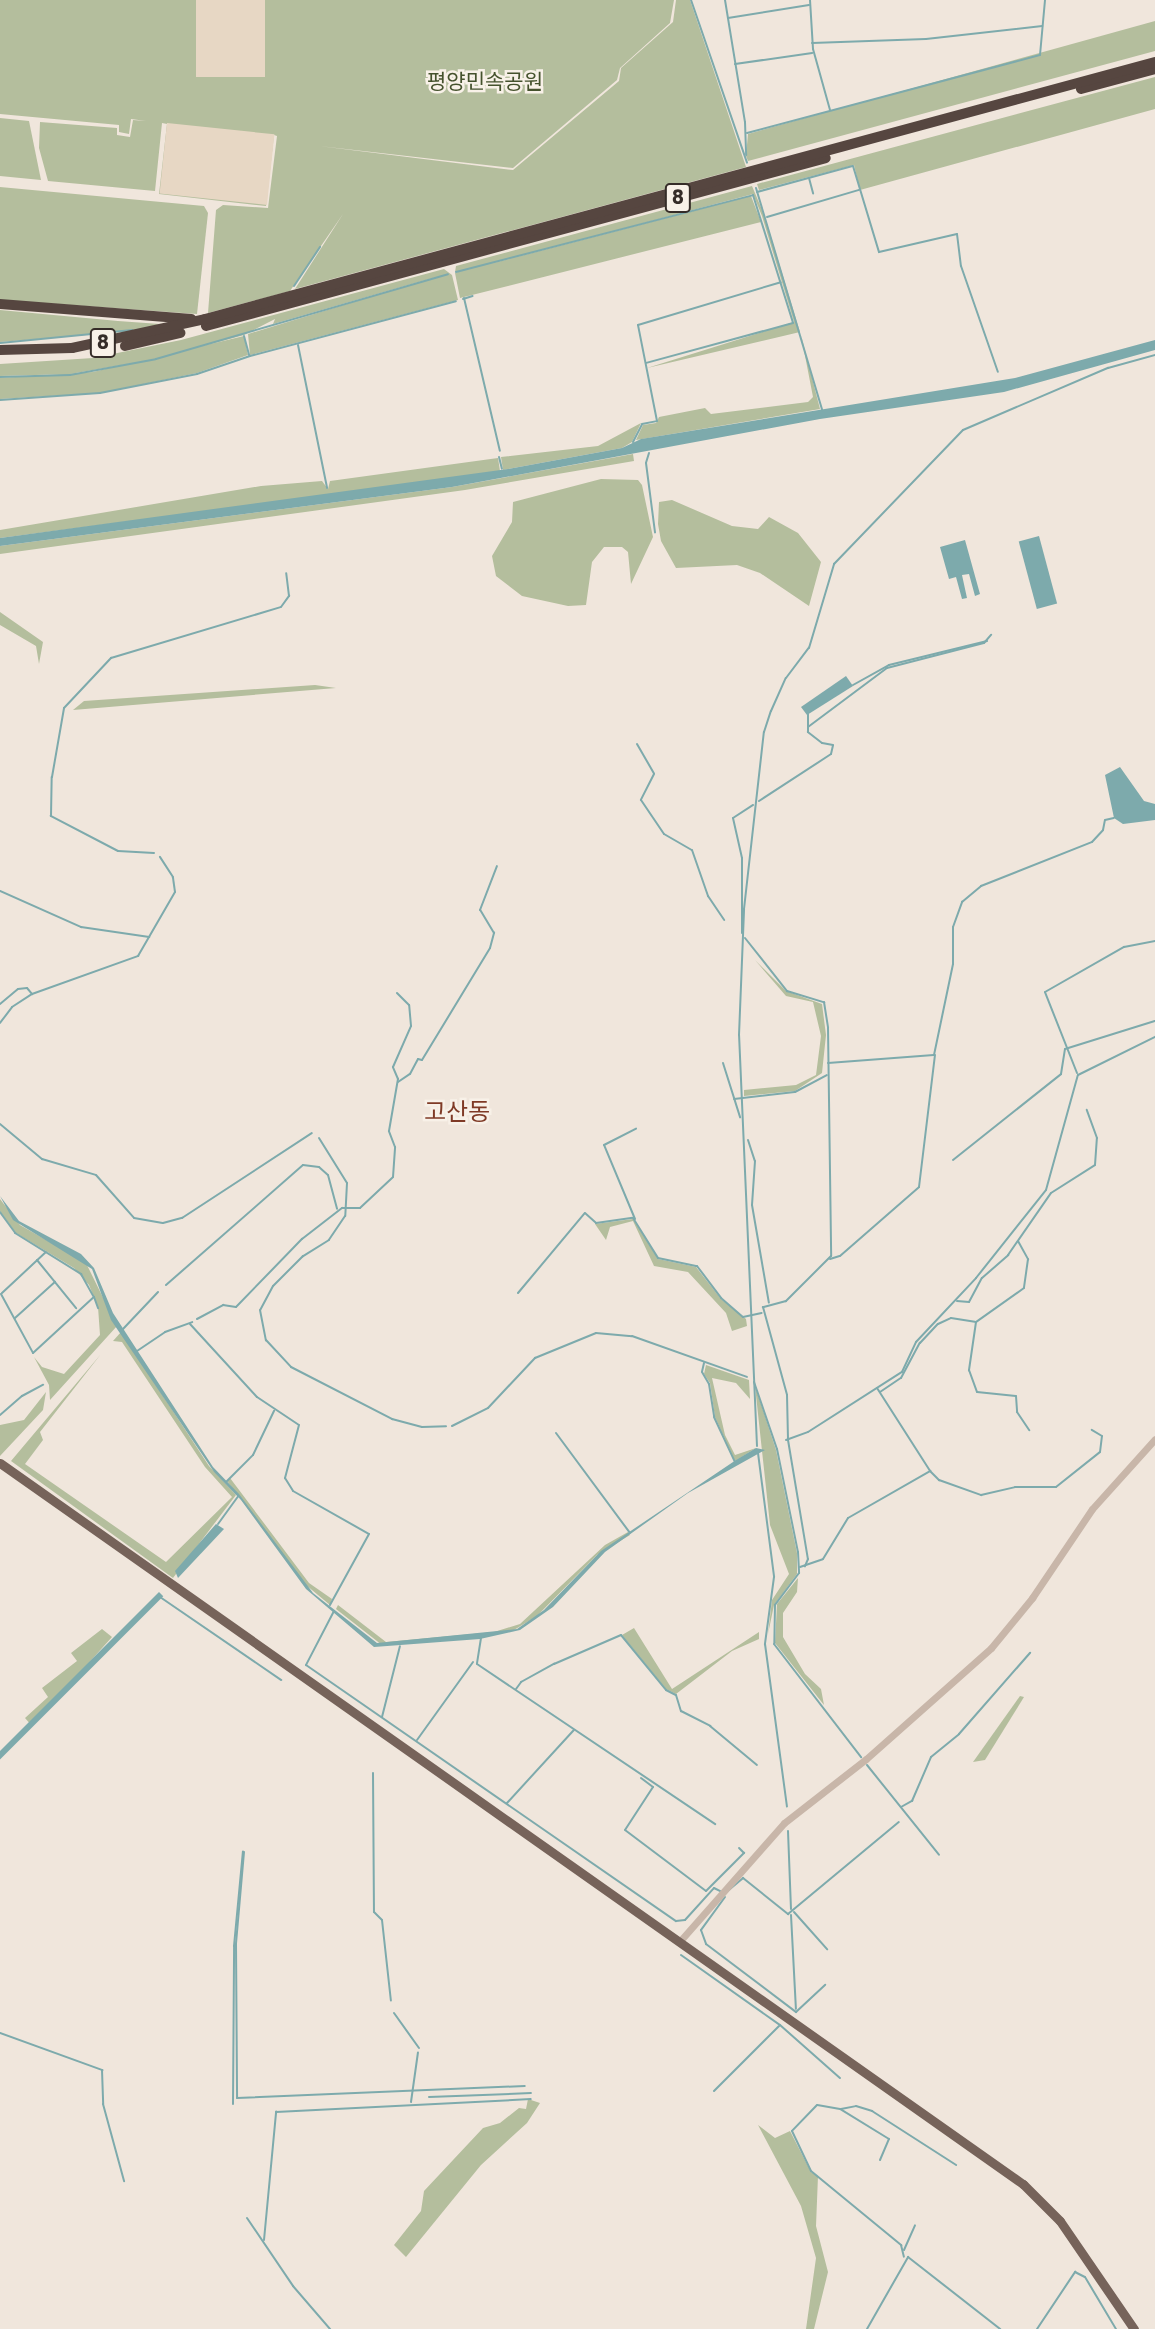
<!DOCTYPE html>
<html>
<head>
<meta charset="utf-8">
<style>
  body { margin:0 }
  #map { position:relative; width:1155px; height:2329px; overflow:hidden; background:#f0e6dc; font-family:Poppins,"Noto Sans KR",sans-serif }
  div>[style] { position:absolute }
  .green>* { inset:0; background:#b4be9d }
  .plaza>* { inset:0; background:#e7d7c4; transform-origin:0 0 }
  .water>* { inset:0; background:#7daaac; transform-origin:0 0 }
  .stream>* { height:2px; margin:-1px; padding:0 1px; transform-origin:1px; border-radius:1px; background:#7daaac }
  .tertiary>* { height:7px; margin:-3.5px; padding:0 3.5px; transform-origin:3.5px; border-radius:3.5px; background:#c8b6a9 }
  .primary>* { height:9px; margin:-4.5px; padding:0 4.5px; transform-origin:4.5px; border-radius:4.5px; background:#76635a }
  .motorway>* { height:10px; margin:-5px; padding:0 5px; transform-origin:5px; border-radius:5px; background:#564640 }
  span { translate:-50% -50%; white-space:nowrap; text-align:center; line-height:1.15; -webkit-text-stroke:5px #f8f1e8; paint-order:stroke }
  .shield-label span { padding:2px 5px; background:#f8f1e8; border:2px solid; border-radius:5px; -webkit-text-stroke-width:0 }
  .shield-label { font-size:19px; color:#352c28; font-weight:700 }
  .park-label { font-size:21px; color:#45522d }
  .quarter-label { font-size:24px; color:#7f3a26 }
</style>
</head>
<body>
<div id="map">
  <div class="green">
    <div style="clip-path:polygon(0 0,674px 0,670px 23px,620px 68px,617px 80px,513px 168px,319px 146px,513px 170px,619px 81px,621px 68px,673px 22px,676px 0,690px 0,746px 167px,295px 289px,343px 214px,290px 291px,208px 313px,216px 210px,223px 205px,268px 208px,277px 136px,274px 135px,266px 206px,159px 194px,167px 124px,162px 123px,155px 191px,48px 181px,39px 148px,40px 122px,117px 128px,117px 135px,130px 137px,133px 120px,146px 121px,131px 119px,129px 134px,119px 132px,119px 125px,0 114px)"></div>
    <div style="clip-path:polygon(1155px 21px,1155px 51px,748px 161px,746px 156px,748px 134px)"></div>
    <div style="clip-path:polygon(1155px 77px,1155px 109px,860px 190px,854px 165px,759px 190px,757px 184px)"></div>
    <div style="clip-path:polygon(0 118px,29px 121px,41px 180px,0 176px)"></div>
    <div style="clip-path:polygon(752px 186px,765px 217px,800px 332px,647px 368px,794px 322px,762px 216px,753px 194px,486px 265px,751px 196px,761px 222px,460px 298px,455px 273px,464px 270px,455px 272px,456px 266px)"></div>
    <div style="clip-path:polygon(0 187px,204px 206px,208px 213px,197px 314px,0 300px)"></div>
    <div style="clip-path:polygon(444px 269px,452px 275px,458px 300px,250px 355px,248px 334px,436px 277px,273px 324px,275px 319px,244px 335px,156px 359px,70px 374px,0 376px,0 364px,93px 358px,181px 340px)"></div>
    <div style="clip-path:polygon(0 310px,118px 321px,160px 324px,134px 331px,0 342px)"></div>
    <div style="clip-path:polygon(801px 335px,820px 409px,636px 440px,643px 425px,656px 423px,659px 417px,705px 408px,711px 414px,808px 402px,813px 397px)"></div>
    <div style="clip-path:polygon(244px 336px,248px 355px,197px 373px,100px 393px,0 399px,0 378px,93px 372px)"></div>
    <div style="clip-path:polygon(641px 423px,632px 442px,622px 448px,503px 470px,501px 457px,598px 446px)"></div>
    <div style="clip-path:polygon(633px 454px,634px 461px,465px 490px,0 554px,0 546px,452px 487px)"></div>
    <div style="clip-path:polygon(498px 458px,500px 471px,439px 481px,0 538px,0 530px,261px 486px,322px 481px,328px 489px,330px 481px)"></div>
    <div style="clip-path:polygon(601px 479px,638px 480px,642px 485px,653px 537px,631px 584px,628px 552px,622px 547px,604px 547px,592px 562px,586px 605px,568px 606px,522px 596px,496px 576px,492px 556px,512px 522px,513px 502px)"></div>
    <div style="clip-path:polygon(672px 500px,732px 526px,758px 529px,769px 517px,798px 533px,821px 562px,809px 606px,760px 573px,737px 565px,676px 568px,661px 541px,658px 524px,659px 502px)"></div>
    <div style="clip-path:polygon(0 612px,43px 642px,39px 664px,36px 646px,0 625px)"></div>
    <div style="clip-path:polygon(315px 685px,336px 688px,73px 710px,84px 701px)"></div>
    <div style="clip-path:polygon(755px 960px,786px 991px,822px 1004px,826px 1035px,822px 1073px,795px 1091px,744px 1096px,744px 1090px,796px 1085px,816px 1075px,821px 1036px,813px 1002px,786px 996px)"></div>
    <div style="clip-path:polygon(0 1199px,20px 1225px,86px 1263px,117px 1326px,50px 1400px,49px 1385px,34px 1357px,42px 1367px,64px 1374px,100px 1335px,98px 1307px,89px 1285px,74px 1268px,16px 1233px,0 1211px)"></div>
    <div style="clip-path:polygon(633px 1219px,658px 1259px,696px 1267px,721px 1299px,746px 1319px,747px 1326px,732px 1331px,726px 1313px,688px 1272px,654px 1266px,633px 1221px,610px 1227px,606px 1240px,595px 1224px)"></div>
    <div style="clip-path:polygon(121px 1332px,209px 1466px,236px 1495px,173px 1578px,11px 1461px,101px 1354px,40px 1432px,43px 1440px,25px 1464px,166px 1562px,232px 1497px,205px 1467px,122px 1342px,113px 1341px)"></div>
    <div style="clip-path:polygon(706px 1365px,749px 1380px,750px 1399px,736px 1383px,712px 1378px,725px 1435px,735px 1455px,756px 1448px,735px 1461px,715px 1417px,710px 1383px,704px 1374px)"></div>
    <div style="clip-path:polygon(755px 1386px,776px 1450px,797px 1553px,797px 1574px,774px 1605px,768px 1634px,772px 1600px,789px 1574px,770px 1525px)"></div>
    <div style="clip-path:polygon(46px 1392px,43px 1410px,0 1456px,0 1425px,24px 1420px)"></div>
    <div style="clip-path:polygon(230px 1478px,309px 1583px,332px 1599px,330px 1605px,306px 1585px,227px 1481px)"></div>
    <div style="clip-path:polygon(628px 1532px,630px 1535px,597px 1555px,537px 1616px,514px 1630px,382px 1645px,336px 1609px,338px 1605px,386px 1642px,494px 1632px,520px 1624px,605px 1545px)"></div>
    <div style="clip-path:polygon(798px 1578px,797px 1592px,783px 1613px,783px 1637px,805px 1674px,821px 1689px,824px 1705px,775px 1643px,777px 1604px)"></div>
    <div style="clip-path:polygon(634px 1628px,672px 1689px,759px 1632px,759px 1639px,732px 1651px,676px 1694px,666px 1689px,622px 1635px)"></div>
    <div style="clip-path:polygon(102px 1629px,112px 1637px,32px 1726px,25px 1718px,48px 1697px,42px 1688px,77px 1661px,71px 1653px)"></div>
    <div style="clip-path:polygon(1020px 1696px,1024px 1697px,985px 1760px,973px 1762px)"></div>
    <div style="clip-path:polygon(528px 2099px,540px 2103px,527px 2123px,481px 2165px,406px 2257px,394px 2245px,421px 2211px,424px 2191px,483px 2128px,500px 2123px,519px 2108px,526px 2109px)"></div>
    <div style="clip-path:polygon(758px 2125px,775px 2138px,790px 2131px,811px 2172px,818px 2176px,816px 2226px,828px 2272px,814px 2329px,806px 2329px,816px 2258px,801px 2206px)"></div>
  </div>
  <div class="plaza">
    <div style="left:196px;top:0;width:69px;height:77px"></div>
    <div style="left:167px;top:123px;width:108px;height:71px;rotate:6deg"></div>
  </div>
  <div class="water">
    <div style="clip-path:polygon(1155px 340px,1155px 350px,1004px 392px,820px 419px,452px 487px,0 546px,0 538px,508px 469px,622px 448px,641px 439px,1015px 378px)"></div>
    <div style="left:1039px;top:536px;width:70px;height:21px;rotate:75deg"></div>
    <div style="clip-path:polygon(965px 540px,980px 594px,975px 596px,969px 574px,962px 575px,967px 598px,962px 599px,956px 577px,949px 579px,940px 547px)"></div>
    <div style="clip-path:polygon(846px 676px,853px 686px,807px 715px,801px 707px)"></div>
    <div style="clip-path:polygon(1120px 767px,1144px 801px,1155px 804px,1155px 820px,1123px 824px,1114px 818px,1105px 775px)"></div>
    <div style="clip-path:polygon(0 1196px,19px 1221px,81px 1254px,94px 1268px,113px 1313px,213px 1467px,239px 1494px,313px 1593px,377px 1643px,517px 1629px,544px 1610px,601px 1551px,736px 1460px,756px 1448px,765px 1450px,688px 1493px,605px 1552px,553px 1607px,520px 1630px,480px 1639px,374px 1647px,306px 1589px,241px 1500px,214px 1472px,111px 1320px,92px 1269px,13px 1220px)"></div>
    <div style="clip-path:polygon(216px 1524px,224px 1529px,178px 1578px,175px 1571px)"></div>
    <div style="left:159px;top:1592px;width:6px;height:233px;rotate:45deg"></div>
  </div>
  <div class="stream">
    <div style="left:691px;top:0;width:172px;rotate:71deg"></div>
    <div style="left:725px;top:0;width:124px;rotate:80.7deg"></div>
    <div style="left:745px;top:122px;width:33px;rotate:88deg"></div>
    <div style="left:810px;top:0;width:49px;rotate:86.5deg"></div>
    <div style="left:813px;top:49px;width:63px;rotate:74.4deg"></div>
    <div style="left:728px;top:18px;width:82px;rotate:-9.1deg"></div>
    <div style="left:812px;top:43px;width:114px;rotate:-2deg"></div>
    <div style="left:926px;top:39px;width:117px;rotate:-6.4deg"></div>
    <div style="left:735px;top:64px;width:78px;rotate:-8.1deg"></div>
    <div style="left:747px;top:133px;width:303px;rotate:-14.9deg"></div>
    <div style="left:1040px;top:55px;width:55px;rotate:-84.8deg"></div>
    <div style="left:809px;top:178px;width:16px;rotate:75deg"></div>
    <div style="left:756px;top:188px;width:232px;rotate:73.4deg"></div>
    <div style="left:757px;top:192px;width:99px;rotate:-15.2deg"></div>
    <div style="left:853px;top:166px;width:90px;rotate:73.2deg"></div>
    <div style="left:879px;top:252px;width:80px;rotate:-13deg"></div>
    <div style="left:957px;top:234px;width:32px;rotate:83deg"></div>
    <div style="left:961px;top:266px;width:112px;rotate:70.8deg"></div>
    <div style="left:767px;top:217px;width:96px;rotate:-16.4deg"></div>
    <div style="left:456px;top:272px;width:307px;rotate:-14.5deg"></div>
    <div style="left:753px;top:195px;width:134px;rotate:72.6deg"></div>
    <div style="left:793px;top:323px;width:152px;rotate:164.8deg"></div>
    <div style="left:294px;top:286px;width:47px;rotate:-56.3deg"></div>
    <div style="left:464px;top:298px;width:157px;rotate:76.8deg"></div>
    <div style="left:463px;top:299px;width:10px;rotate:-17deg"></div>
    <div style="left:244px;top:336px;width:20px;rotate:75deg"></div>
    <div style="left:0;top:343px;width:133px;rotate:-5.6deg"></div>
    <div style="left:298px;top:345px;width:146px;rotate:78.5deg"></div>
    <div style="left:0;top:377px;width:70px;rotate:-1.6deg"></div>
    <div style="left:70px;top:375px;width:87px;rotate:-10.5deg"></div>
    <div style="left:156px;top:359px;width:304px;rotate:-16.2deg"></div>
    <div style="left:0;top:400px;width:100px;rotate:-4deg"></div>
    <div style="left:100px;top:393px;width:99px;rotate:-11.1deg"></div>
    <div style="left:197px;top:374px;width:56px;rotate:-18.8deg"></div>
    <div style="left:250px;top:356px;width:213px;rotate:-14.9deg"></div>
    <div style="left:633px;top:442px;width:20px;rotate:-63deg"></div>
    <div style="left:642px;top:424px;width:15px;rotate:-11deg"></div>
    <div style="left:657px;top:421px;width:98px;rotate:-101.2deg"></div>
    <div style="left:638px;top:325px;width:149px;rotate:-16.7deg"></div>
    <div style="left:649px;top:453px;width:10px;rotate:107deg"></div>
    <div style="left:646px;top:463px;width:70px;rotate:82.6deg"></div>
    <div style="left:499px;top:457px;width:12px;rotate:76deg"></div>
    <div style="left:853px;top:685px;width:41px;rotate:-29.1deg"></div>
    <div style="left:889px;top:665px;width:101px;rotate:-13.8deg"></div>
    <div style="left:808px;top:727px;width:99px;rotate:-36.8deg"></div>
    <div style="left:887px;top:668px;width:100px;rotate:-14.5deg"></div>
    <div style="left:984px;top:643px;width:11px;rotate:-49deg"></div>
    <div style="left:637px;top:744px;width:34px;rotate:60deg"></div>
    <div style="left:654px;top:774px;width:29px;rotate:117deg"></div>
    <div style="left:641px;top:800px;width:41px;rotate:55.9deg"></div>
    <div style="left:664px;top:834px;width:32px;rotate:30deg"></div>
    <div style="left:692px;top:850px;width:49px;rotate:70.8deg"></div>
    <div style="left:708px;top:896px;width:29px;rotate:56deg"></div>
    <div style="left:759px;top:801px;width:86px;rotate:-33.1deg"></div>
    <div style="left:831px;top:754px;width:9px;rotate:-77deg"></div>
    <div style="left:833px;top:745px;width:11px;rotate:-170deg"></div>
    <div style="left:822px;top:743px;width:18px;rotate:-142deg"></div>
    <div style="left:808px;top:732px;width:18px;rotate:-90deg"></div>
    <div style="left:154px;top:853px;width:36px;rotate:-177deg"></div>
    <div style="left:118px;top:851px;width:76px;rotate:-152.4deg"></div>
    <div style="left:51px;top:816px;width:39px;rotate:-89deg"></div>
    <div style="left:52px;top:777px;width:70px;rotate:-80.1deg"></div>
    <div style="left:64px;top:708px;width:69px;rotate:-46.8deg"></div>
    <div style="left:111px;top:658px;width:177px;rotate:-16.7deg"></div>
    <div style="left:281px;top:607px;width:14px;rotate:-54deg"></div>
    <div style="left:289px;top:596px;width:23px;rotate:-97deg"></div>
    <div style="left:0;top:891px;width:89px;rotate:24deg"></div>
    <div style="left:81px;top:927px;width:69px;rotate:8.4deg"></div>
    <div style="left:742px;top:933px;width:75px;rotate:-90deg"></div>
    <div style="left:742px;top:858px;width:41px;rotate:-102.7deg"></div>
    <div style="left:733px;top:818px;width:24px;rotate:-33deg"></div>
    <div style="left:745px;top:938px;width:68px;rotate:51.6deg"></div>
    <div style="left:787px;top:991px;width:39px;rotate:17deg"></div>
    <div style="left:824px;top:1002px;width:26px;rotate:81deg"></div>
    <div style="left:828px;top:1028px;width:228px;rotate:89.2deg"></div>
    <div style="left:831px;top:1256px;width:64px;rotate:135deg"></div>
    <div style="left:786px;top:1301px;width:24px;rotate:165deg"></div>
    <div style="left:763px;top:1307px;width:91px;rotate:74.7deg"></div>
    <div style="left:787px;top:1395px;width:45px;rotate:88.7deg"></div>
    <div style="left:788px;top:1440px;width:121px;rotate:80.5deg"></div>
    <div style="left:808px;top:1559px;width:8px;rotate:113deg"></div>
    <div style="left:0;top:1004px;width:23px;rotate:-40deg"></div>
    <div style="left:18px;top:989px;width:9px;rotate:-6deg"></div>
    <div style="left:27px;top:988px;width:8px;rotate:50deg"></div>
    <div style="left:0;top:1023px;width:20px;rotate:-53deg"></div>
    <div style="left:12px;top:1007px;width:24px;rotate:-33deg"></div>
    <div style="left:32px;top:994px;width:113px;rotate:-19.7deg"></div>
    <div style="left:138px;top:956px;width:74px;rotate:-60deg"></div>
    <div style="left:175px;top:892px;width:15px;rotate:-98deg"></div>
    <div style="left:173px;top:877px;width:24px;rotate:-123deg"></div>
    <div style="left:723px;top:1063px;width:57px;rotate:72.5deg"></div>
    <div style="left:828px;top:1063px;width:106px;rotate:-4.3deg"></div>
    <div style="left:934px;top:1055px;width:93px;rotate:-78.2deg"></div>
    <div style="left:953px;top:964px;width:37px;rotate:-90deg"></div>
    <div style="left:953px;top:927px;width:27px;rotate:-70deg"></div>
    <div style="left:962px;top:902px;width:25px;rotate:-40deg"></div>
    <div style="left:981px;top:886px;width:119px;rotate:-21.6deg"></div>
    <div style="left:1092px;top:842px;width:16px;rotate:-47deg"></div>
    <div style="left:1103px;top:830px;width:10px;rotate:-79deg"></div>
    <div style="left:1105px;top:820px;width:9px;rotate:-13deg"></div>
    <div style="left:1077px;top:1073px;width:87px;rotate:-111.6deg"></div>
    <div style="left:1045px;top:992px;width:91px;rotate:-29.7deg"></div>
    <div style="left:1124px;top:947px;width:32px;rotate:-11deg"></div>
    <div style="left:398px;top:1082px;width:14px;rotate:-34deg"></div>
    <div style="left:410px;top:1074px;width:17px;rotate:-62deg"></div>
    <div style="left:418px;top:1059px;width:4px;rotate:14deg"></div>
    <div style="left:422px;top:1060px;width:131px;rotate:-58.7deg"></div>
    <div style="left:490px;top:948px;width:16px;rotate:-75deg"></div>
    <div style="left:494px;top:933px;width:27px;rotate:-121deg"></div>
    <div style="left:480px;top:910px;width:47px;rotate:-68.9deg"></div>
    <div style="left:734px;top:1099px;width:61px;rotate:-6.5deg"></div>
    <div style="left:795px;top:1092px;width:36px;rotate:-28deg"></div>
    <div style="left:0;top:1124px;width:55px;rotate:39.8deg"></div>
    <div style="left:42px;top:1159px;width:56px;rotate:16.5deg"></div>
    <div style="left:96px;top:1175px;width:57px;rotate:48.5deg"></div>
    <div style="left:134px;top:1218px;width:29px;rotate:10deg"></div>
    <div style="left:163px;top:1223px;width:20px;rotate:-15deg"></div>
    <div style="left:182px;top:1218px;width:155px;rotate:-33.2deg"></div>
    <div style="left:319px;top:1138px;width:53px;rotate:58.1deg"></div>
    <div style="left:347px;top:1183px;width:33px;rotate:93deg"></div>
    <div style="left:345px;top:1216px;width:29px;rotate:124deg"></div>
    <div style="left:329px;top:1240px;width:31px;rotate:148deg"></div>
    <div style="left:303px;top:1256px;width:42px;rotate:135deg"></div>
    <div style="left:273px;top:1286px;width:27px;rotate:118deg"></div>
    <div style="left:260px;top:1310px;width:31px;rotate:79deg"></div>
    <div style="left:266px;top:1340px;width:37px;rotate:47deg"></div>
    <div style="left:291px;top:1367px;width:114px;rotate:27.2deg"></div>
    <div style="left:392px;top:1419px;width:31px;rotate:15deg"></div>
    <div style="left:422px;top:1427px;width:24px;rotate:-2deg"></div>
    <div style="left:748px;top:1140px;width:22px;rotate:72deg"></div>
    <div style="left:755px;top:1161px;width:44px;rotate:93.9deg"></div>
    <div style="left:752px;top:1205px;width:99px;rotate:80.2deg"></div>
    <div style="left:953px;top:1160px;width:138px;rotate:-38.5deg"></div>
    <div style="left:1061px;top:1074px;width:25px;rotate:-81deg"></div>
    <div style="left:1065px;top:1049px;width:94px;rotate:-17.3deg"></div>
    <div style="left:0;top:1212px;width:26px;rotate:54deg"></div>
    <div style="left:15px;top:1233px;width:78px;rotate:31.8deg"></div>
    <div style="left:81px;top:1274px;width:25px;rotate:61deg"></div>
    <div style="left:635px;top:1219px;width:80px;rotate:-112.7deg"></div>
    <div style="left:604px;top:1145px;width:36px;rotate:-27deg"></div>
    <div style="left:1018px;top:1241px;width:21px;rotate:61deg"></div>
    <div style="left:1028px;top:1259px;width:29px;rotate:98deg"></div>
    <div style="left:1024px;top:1288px;width:59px;rotate:144.7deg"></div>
    <div style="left:976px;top:1322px;width:49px;rotate:98.3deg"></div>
    <div style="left:969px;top:1370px;width:23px;rotate:70deg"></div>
    <div style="left:977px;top:1392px;width:39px;rotate:6deg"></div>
    <div style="left:1016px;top:1396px;width:16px;rotate:86deg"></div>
    <div style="left:1017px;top:1412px;width:22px;rotate:56deg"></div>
    <div style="left:830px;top:1259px;width:10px;rotate:-17deg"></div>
    <div style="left:840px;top:1256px;width:105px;rotate:-41.1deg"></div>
    <div style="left:919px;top:1187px;width:133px;rotate:-83.1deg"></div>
    <div style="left:37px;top:1260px;width:62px;rotate:50.9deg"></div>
    <div style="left:166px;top:1285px;width:182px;rotate:-41.2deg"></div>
    <div style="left:303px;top:1165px;width:16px;rotate:7deg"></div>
    <div style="left:319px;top:1167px;width:12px;rotate:42deg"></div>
    <div style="left:328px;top:1175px;width:35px;rotate:75deg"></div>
    <div style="left:2px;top:1293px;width:60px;rotate:-43deg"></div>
    <div style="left:518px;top:1293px;width:104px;rotate:-50.1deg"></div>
    <div style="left:585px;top:1213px;width:15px;rotate:42deg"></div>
    <div style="left:596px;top:1223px;width:37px;rotate:-8deg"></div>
    <div style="left:633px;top:1218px;width:47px;rotate:58deg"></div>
    <div style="left:658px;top:1258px;width:40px;rotate:12deg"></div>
    <div style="left:697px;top:1266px;width:40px;rotate:53deg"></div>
    <div style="left:721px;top:1298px;width:29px;rotate:41deg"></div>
    <div style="left:743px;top:1317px;width:19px;rotate:-12deg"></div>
    <div style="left:1px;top:1294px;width:67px;rotate:61.5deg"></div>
    <div style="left:33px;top:1353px;width:83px;rotate:-42.6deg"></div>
    <div style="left:94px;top:1297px;width:12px;rotate:70deg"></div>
    <div style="left:957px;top:1301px;width:12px;rotate:5deg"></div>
    <div style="left:969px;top:1302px;width:27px;rotate:-62deg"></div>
    <div style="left:982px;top:1278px;width:35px;rotate:-41deg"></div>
    <div style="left:1008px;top:1255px;width:75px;rotate:-55.3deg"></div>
    <div style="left:1051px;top:1193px;width:52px;rotate:-32.5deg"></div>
    <div style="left:1095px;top:1165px;width:27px;rotate:-86deg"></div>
    <div style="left:1097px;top:1138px;width:30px;rotate:-110deg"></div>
    <div style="left:15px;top:1318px;width:54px;rotate:-42deg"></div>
    <div style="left:197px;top:1319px;width:30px;rotate:-28deg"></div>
    <div style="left:223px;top:1305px;width:13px;rotate:9deg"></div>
    <div style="left:236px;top:1307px;width:95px;rotate:-45.9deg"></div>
    <div style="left:302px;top:1239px;width:51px;rotate:-37.8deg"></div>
    <div style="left:342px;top:1208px;width:18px"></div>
    <div style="left:360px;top:1208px;width:45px;rotate:-43.2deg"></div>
    <div style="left:393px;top:1177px;width:30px;rotate:-86deg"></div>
    <div style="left:395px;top:1147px;width:17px;rotate:-111deg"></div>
    <div style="left:389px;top:1131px;width:53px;rotate:-80.2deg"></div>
    <div style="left:398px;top:1079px;width:13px;rotate:-113deg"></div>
    <div style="left:393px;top:1067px;width:45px;rotate:-66.3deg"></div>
    <div style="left:411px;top:1026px;width:21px;rotate:-95deg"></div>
    <div style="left:409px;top:1005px;width:17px;rotate:-135deg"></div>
    <div style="left:190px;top:1324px;width:99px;rotate:47.5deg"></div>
    <div style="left:257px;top:1397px;width:50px;rotate:33.7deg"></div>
    <div style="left:299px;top:1425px;width:55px;rotate:104.8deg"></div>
    <div style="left:285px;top:1478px;width:15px;rotate:58deg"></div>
    <div style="left:293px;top:1491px;width:87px;rotate:29.5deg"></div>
    <div style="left:369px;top:1534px;width:81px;rotate:118.8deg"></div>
    <div style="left:123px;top:1329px;width:51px;rotate:-46.6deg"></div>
    <div style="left:137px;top:1351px;width:34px;rotate:-34deg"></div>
    <div style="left:165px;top:1332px;width:29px;rotate:-20deg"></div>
    <div style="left:704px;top:1363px;width:9px;rotate:103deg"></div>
    <div style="left:702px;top:1372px;width:14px;rotate:60deg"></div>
    <div style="left:709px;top:1384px;width:33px;rotate:81deg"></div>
    <div style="left:714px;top:1417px;width:50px;rotate:65deg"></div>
    <div style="left:754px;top:1382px;width:71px;rotate:71.1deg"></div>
    <div style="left:777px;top:1449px;width:105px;rotate:78.5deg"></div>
    <div style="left:798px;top:1552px;width:21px;rotate:87deg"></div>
    <div style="left:799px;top:1573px;width:40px;rotate:127deg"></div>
    <div style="left:775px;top:1605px;width:39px;rotate:91deg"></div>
    <div style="left:774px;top:1644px;width:143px;rotate:52.4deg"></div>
    <div style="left:877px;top:1388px;width:98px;rotate:57.4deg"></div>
    <div style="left:930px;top:1471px;width:13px;rotate:45deg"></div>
    <div style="left:939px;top:1480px;width:45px;rotate:19.7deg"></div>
    <div style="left:981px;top:1495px;width:35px;rotate:-13deg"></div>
    <div style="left:1015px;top:1487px;width:41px"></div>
    <div style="left:1056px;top:1487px;width:56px;rotate:-38.5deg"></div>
    <div style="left:1100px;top:1452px;width:16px;rotate:-83deg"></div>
    <div style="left:1102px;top:1436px;width:12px;rotate:-149deg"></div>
    <div style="left:880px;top:1392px;width:25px;rotate:-34deg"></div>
    <div style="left:901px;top:1378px;width:40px;rotate:-62deg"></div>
    <div style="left:920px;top:1343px;width:26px;rotate:-47deg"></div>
    <div style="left:938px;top:1324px;width:14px;rotate:-25deg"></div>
    <div style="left:951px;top:1318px;width:24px;rotate:9deg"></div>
    <div style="left:0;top:1415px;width:29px;rotate:-41deg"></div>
    <div style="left:22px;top:1396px;width:24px;rotate:-28deg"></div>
    <div style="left:452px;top:1426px;width:40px;rotate:-26.6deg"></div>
    <div style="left:488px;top:1408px;width:69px;rotate:-46.8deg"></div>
    <div style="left:535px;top:1358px;width:66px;rotate:-22.3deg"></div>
    <div style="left:596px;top:1333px;width:36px;rotate:5deg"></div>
    <div style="left:632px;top:1336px;width:122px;rotate:19.6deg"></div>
    <div style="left:556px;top:1433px;width:124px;rotate:53.5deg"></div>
    <div style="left:786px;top:1440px;width:23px;rotate:-20deg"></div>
    <div style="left:808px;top:1432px;width:112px;rotate:-32.6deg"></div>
    <div style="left:902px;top:1372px;width:33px;rotate:-65deg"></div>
    <div style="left:916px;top:1342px;width:88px;rotate:-46.8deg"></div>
    <div style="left:976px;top:1278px;width:112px;rotate:-51.5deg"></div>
    <div style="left:1046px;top:1190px;width:119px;rotate:-74.5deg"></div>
    <div style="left:1078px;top:1075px;width:86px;rotate:-26.3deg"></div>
    <div style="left:757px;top:1446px;width:411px;rotate:-92.5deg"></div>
    <div style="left:739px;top:1035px;width:126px;rotate:-87.7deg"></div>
    <div style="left:744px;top:909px;width:178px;rotate:-83.6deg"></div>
    <div style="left:764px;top:732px;width:22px;rotate:-72deg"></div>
    <div style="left:771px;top:711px;width:36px;rotate:-66deg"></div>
    <div style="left:786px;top:678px;width:38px;rotate:-53deg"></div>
    <div style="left:809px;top:648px;width:88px;rotate:-73.4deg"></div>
    <div style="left:834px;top:564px;width:186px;rotate:-46.1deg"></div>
    <div style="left:963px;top:430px;width:158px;rotate:-23.2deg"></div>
    <div style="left:1108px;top:368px;width:49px;rotate:-15.5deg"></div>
    <div style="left:758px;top:1453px;width:125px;rotate:82.6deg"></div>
    <div style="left:774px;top:1577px;width:68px;rotate:97.7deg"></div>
    <div style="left:765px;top:1644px;width:164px;rotate:82.3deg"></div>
    <div style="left:226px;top:1482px;width:38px;rotate:-45deg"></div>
    <div style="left:253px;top:1455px;width:49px;rotate:-64.5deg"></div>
    <div style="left:218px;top:1524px;width:34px;rotate:-54deg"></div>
    <div style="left:800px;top:1567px;width:24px;rotate:-19deg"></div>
    <div style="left:823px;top:1559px;width:48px;rotate:-58.6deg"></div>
    <div style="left:848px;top:1518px;width:95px;rotate:-29.8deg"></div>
    <div style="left:160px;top:1597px;width:147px;rotate:34.4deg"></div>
    <div style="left:334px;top:1611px;width:61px;rotate:117.4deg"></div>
    <div style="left:306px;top:1665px;width:450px;rotate:34.7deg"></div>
    <div style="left:676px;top:1921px;width:9px;rotate:-6deg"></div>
    <div style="left:685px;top:1920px;width:43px;rotate:-47.8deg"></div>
    <div style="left:714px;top:1888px;width:7px;rotate:27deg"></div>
    <div style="left:481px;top:1638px;width:26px;rotate:99deg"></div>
    <div style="left:477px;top:1664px;width:287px;rotate:33.9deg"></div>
    <div style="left:516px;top:1689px;width:9px;rotate:-54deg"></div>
    <div style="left:521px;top:1682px;width:38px;rotate:-29deg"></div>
    <div style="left:554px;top:1664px;width:73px;rotate:-23.4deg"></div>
    <div style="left:621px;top:1635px;width:71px;rotate:50.7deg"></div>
    <div style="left:666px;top:1690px;width:11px;rotate:27deg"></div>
    <div style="left:676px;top:1695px;width:17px;rotate:73deg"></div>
    <div style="left:681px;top:1711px;width:33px;rotate:27deg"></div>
    <div style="left:710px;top:1726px;width:61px;rotate:39.7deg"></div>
    <div style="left:382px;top:1717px;width:73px;rotate:-75.8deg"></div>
    <div style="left:417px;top:1740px;width:96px;rotate:-54.3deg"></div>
    <div style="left:867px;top:1765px;width:115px;rotate:51.3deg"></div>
    <div style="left:373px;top:1773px;width:139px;rotate:89.6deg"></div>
    <div style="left:374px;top:1912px;width:11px;rotate:45deg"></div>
    <div style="left:382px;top:1920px;width:81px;rotate:83.7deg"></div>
    <div style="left:641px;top:1778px;width:15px;rotate:37deg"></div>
    <div style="left:653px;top:1787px;width:51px;rotate:123.1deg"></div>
    <div style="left:625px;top:1830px;width:101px;rotate:37deg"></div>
    <div style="left:706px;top:1891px;width:54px;rotate:-45deg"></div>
    <div style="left:744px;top:1853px;width:7px;rotate:-135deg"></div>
    <div style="left:507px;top:1803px;width:99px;rotate:-47.5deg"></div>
    <div style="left:901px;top:1807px;width:13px;rotate:-29deg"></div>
    <div style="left:912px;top:1801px;width:48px;rotate:-66.6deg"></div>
    <div style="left:931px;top:1757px;width:36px;rotate:-39deg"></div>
    <div style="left:959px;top:1734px;width:108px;rotate:-48.8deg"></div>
    <div style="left:788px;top:1831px;width:78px;rotate:87.8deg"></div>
    <div style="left:244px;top:1852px;width:92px;rotate:95deg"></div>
    <div style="left:236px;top:1944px;width:154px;rotate:89.6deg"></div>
    <div style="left:237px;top:2098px;width:288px;rotate:-2.4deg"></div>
    <div style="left:724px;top:1894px;width:25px;rotate:-40deg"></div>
    <div style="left:743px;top:1878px;width:58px;rotate:38.7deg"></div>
    <div style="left:788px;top:1914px;width:144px;rotate:-39.7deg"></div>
    <div style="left:725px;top:1897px;width:41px;rotate:126deg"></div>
    <div style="left:701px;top:1930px;width:15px;rotate:70deg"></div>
    <div style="left:706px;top:1944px;width:113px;rotate:37.1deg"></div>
    <div style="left:796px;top:2012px;width:40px;rotate:-43deg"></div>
    <div style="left:794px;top:1912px;width:50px;rotate:48.3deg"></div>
    <div style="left:791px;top:1915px;width:94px;rotate:87deg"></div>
    <div style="left:681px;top:1955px;width:121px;rotate:35.3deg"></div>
    <div style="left:780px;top:2025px;width:80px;rotate:41.5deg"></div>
    <div style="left:394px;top:2013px;width:43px;rotate:54.5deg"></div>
    <div style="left:0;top:2033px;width:109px;rotate:19.9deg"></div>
    <div style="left:102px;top:2070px;width:34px;rotate:88deg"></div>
    <div style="left:103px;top:2104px;width:80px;rotate:74.7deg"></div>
    <div style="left:714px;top:2091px;width:92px;rotate:-45deg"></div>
    <div style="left:429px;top:2097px;width:102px;rotate:-2.2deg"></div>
    <div style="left:411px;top:2102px;width:50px;rotate:-82deg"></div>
    <div style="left:233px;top:2104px;width:158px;rotate:-89.6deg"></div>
    <div style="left:234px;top:1946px;width:95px;rotate:-84.6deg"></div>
    <div style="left:841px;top:2109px;width:15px;rotate:-11deg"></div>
    <div style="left:856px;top:2106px;width:17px;rotate:17deg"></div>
    <div style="left:872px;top:2111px;width:100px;rotate:32.7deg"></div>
    <div style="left:880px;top:2160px;width:23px;rotate:-67deg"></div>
    <div style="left:889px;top:2139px;width:57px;rotate:-148.5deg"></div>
    <div style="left:840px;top:2109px;width:23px;rotate:-170deg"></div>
    <div style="left:817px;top:2105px;width:36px;rotate:134deg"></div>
    <div style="left:792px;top:2131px;width:44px;rotate:64.6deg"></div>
    <div style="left:811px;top:2171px;width:117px;rotate:39.4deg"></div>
    <div style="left:901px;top:2245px;width:12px;rotate:76deg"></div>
    <div style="left:247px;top:2218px;width:82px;rotate:55.9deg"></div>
    <div style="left:293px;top:2286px;width:57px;rotate:49.3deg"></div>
    <div style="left:264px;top:2240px;width:129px;rotate:-84.6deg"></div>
    <div style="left:276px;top:2112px;width:255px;rotate:-2.9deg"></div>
    <div style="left:904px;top:2250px;width:27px;rotate:-66deg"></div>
    <div style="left:867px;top:2329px;width:83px;rotate:-60.3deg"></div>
    <div style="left:908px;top:2257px;width:117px;rotate:38deg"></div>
    <div style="left:1037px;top:2329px;width:69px;rotate:-56.3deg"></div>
    <div style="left:1075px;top:2272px;width:11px;rotate:27deg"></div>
    <div style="left:1085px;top:2277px;width:61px;rotate:59.2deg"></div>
  </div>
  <div class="tertiary">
    <div style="left:680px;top:1941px;width:157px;rotate:-48.6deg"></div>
    <div style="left:784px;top:1823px;width:104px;rotate:-38deg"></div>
    <div style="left:866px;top:1759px;width:167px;rotate:-41.6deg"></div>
    <div style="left:991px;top:1648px;width:65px;rotate:-50.6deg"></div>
    <div style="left:1032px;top:1598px;width:107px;rotate:-56deg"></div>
    <div style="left:1092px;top:1509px;width:94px;rotate:-48deg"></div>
  </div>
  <div class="primary">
    <div style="left:0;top:1463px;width:1252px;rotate:35.18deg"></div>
    <div style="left:1023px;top:2184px;width:52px;rotate:45deg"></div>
    <div style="left:1060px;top:2221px;width:131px;rotate:55.6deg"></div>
  </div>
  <div class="motorway">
    <div style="left:1081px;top:89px;width:77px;rotate:-15.1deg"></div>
    <div style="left:0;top:304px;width:192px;rotate:4.5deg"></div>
    <div style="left:206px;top:326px;width:642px;rotate:-15.16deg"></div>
    <div style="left:125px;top:346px;width:57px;rotate:-13.3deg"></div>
    <div style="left:0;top:350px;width:72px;rotate:-1.6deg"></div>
    <div style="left:72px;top:348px;width:136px;rotate:-12.3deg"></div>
    <div style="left:205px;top:319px;width:984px;rotate:-15.14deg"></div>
  </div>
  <div class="shield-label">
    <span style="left:678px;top:198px">8</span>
    <span style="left:103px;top:343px">8</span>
  </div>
  <div class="park-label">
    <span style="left:485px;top:82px">평양민속공원</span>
  </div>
  <div class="quarter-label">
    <span style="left:457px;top:1112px">고산동</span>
  </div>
</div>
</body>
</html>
